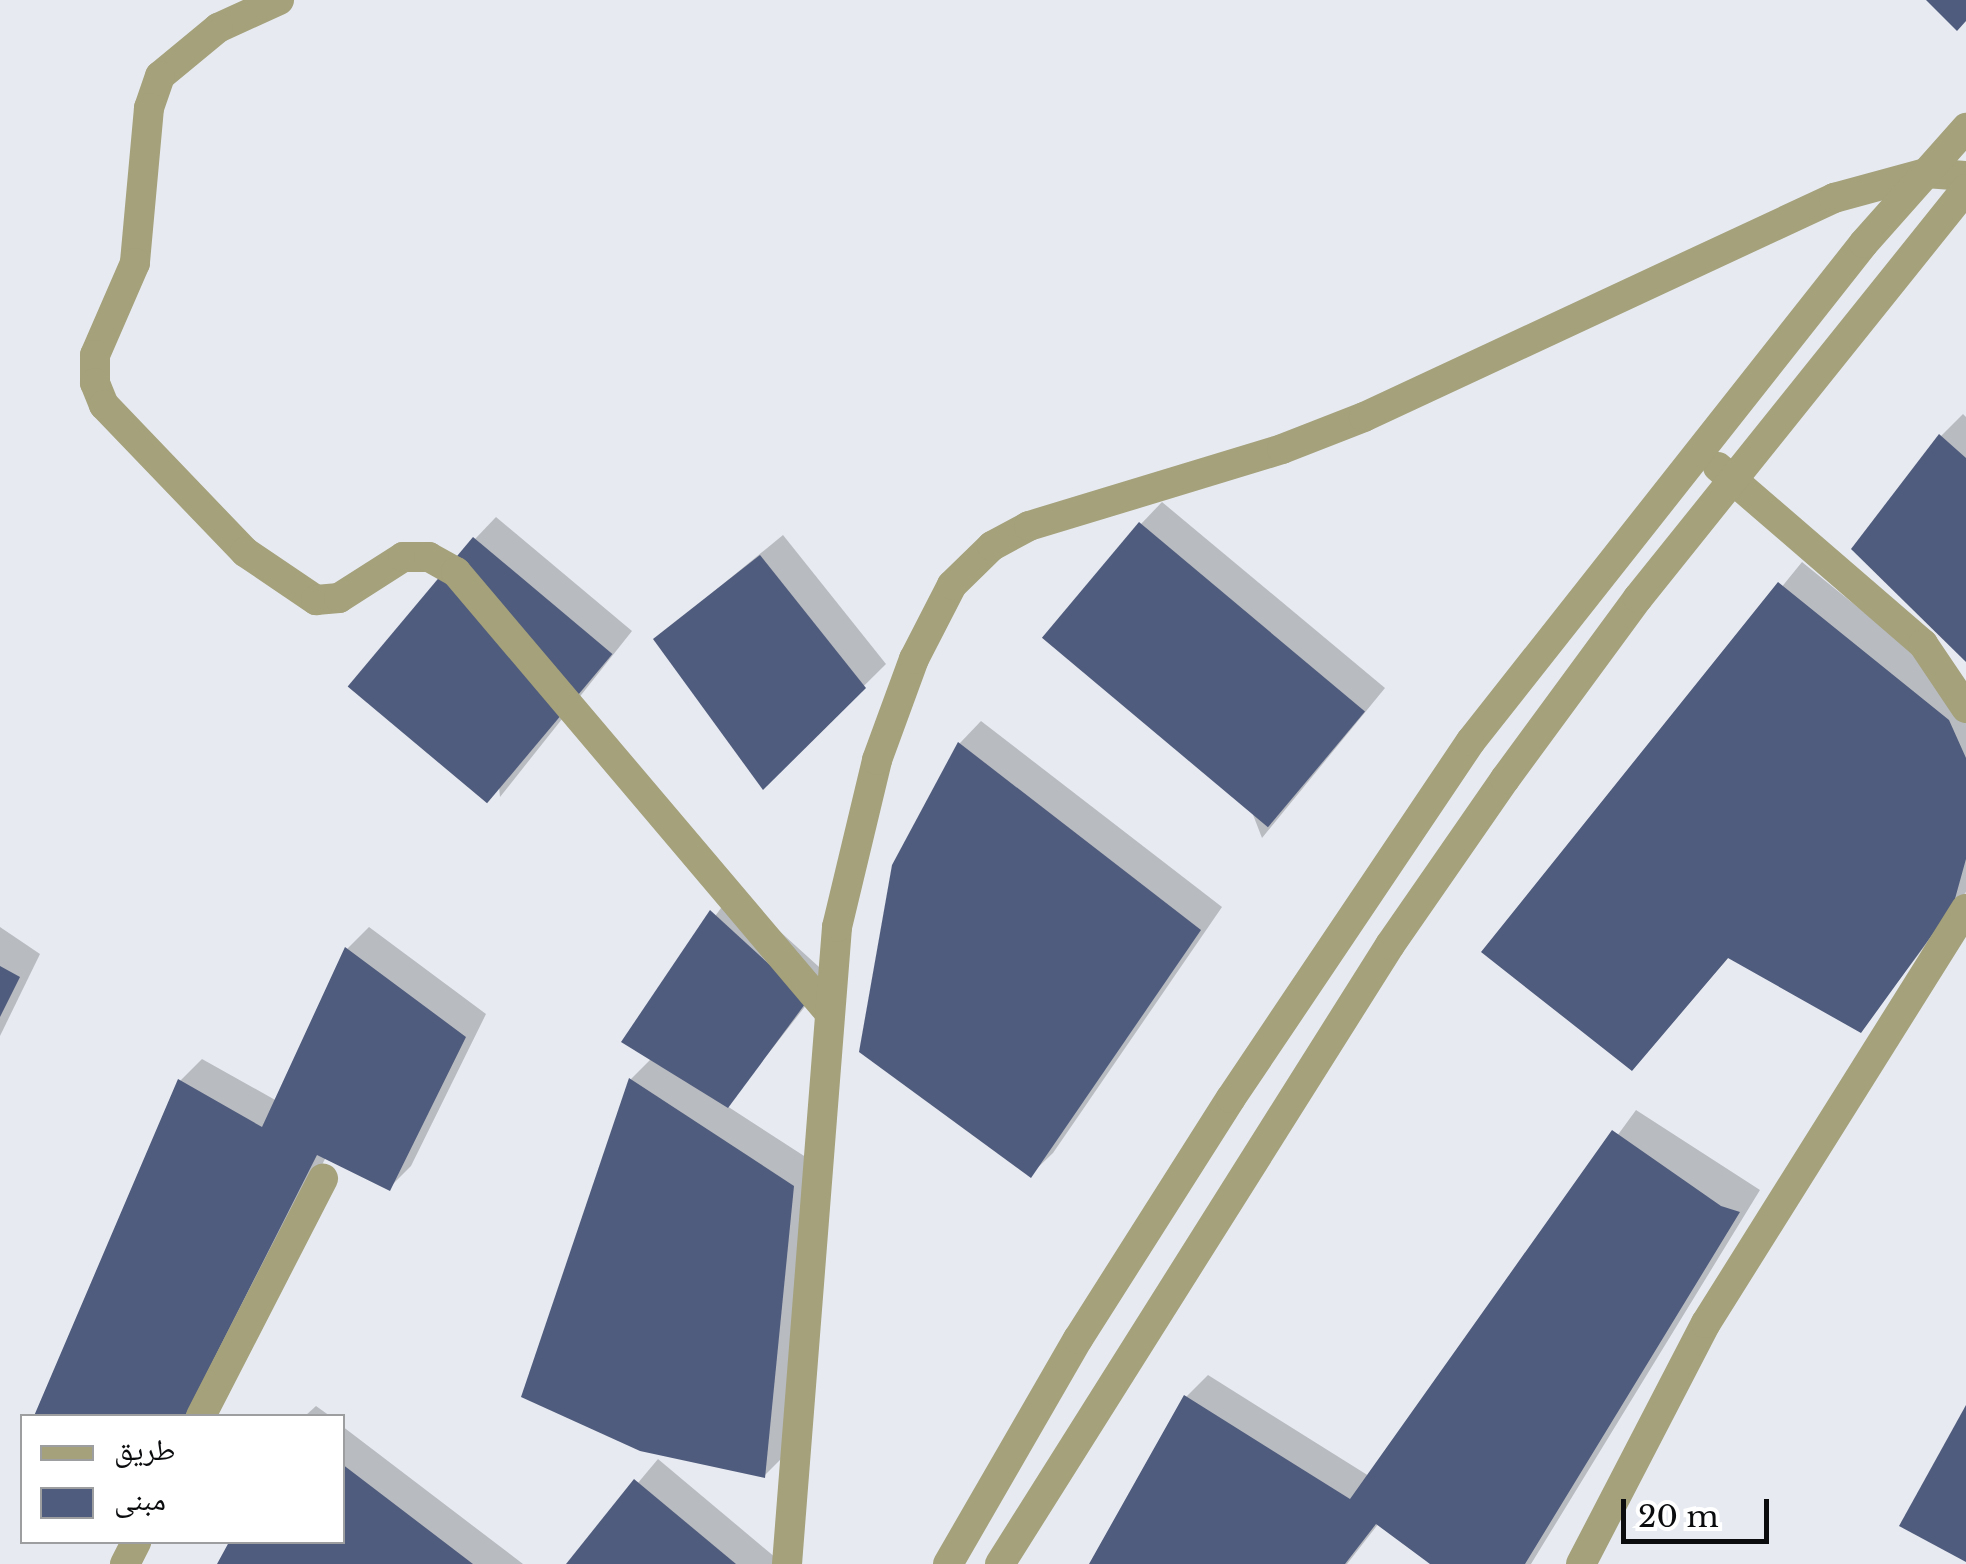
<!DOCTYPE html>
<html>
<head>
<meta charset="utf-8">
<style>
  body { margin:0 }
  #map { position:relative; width:1966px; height:1564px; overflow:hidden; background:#e7eaf1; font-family:"Libre Baskerville","Noto Naskh Arabic",serif }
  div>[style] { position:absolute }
  .shadow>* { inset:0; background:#0003 }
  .building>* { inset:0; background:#505c7d; transform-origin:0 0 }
  .minor>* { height:30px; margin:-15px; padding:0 15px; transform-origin:15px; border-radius:15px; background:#a4a17b }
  span { translate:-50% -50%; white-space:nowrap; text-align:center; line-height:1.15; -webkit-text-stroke:10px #fff; paint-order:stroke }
  .legend { position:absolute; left:20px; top:1414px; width:325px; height:130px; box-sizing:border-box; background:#fff; border:2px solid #9d9e9f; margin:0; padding:12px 18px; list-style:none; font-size:30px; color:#0b0c0e }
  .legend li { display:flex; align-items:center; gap:20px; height:50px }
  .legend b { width:50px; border:2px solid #9d9e9f }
  .scale { position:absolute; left:1621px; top:1499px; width:148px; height:45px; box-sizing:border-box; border:5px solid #0b0c0e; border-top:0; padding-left:12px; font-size:30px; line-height:35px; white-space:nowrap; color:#0b0c0e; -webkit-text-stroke:8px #fff; paint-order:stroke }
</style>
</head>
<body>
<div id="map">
  <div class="shadow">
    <div style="clip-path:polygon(1963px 414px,1966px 417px,1966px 659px,1941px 436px)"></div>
    <div style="clip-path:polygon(1162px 502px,1385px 688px,1262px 838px,1141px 524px)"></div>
    <div style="clip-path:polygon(496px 517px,632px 631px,500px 797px,475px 539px)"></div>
    <div style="clip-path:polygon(783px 535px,886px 664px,763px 786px,656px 639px)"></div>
    <div style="clip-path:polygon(1802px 562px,1966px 695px,1966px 892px,1861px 1030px,1730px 956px,1632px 1068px,1485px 952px)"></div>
    <div style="clip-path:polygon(981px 721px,1222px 907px,1053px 1153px,1031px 1174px,895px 866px,960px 743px)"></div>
    <div style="clip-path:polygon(734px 890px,829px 976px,727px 1106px,815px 1163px,786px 1454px,764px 1476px,631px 1079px,652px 1058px,625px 1041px)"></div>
    <div style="clip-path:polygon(0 927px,40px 954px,0 1036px)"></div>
    <div style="clip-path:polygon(369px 927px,486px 1014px,411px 1166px,389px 1188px,326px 1157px,194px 1416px,37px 1416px,180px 1081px,202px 1059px,277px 1101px,347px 949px)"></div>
    <div style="clip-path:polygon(1636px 1110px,1760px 1190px,1531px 1564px,1435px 1564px,1379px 1523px,1347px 1564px,1092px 1564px,1186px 1397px,1208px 1375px,1369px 1476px)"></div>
    <div style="clip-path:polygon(316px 1406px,330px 1416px,305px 1416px)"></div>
    <div style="clip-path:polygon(342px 1426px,523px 1564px,220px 1564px,232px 1542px,342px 1542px)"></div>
    <div style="clip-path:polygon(658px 1459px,776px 1558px,776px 1564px,570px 1564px)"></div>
  </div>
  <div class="building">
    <div style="clip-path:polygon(1926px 0,1966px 0,1966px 21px,1957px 31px)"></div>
    <div style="clip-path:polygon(1939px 434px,1966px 458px,1966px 662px,1851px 549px)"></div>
    <div style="left:1139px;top:522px;width:295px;height:151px;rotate:40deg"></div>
    <div style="left:473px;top:537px;width:182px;height:195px;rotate:40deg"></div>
    <div style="clip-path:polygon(760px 555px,866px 688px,763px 790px,653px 639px)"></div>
    <div style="clip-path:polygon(1778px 582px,1949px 720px,1966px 758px,1966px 859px,1953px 906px,1861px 1033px,1728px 958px,1632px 1071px,1481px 952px)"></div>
    <div style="clip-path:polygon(958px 742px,1201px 930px,1031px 1178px,859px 1052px,892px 865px)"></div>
    <div style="clip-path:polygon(710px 910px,808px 1000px,728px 1108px,621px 1042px)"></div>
    <div style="clip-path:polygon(345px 947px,466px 1037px,390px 1191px,317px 1155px,185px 1416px,34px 1416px,178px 1079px,262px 1127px)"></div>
    <div style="clip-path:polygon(0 966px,20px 977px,0 1017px)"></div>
    <div style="clip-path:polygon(629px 1078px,794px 1186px,765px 1478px,640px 1451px,521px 1397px)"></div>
    <div style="clip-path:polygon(1612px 1130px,1721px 1206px,1740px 1212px,1525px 1564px,1430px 1564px,1376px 1524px,1345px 1564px,1089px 1564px,1184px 1395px,1350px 1499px)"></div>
    <div style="clip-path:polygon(1966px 1405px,1966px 1562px,1899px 1526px)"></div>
    <div style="clip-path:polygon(342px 1464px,473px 1564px,217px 1564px,229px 1542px,342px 1542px)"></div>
    <div style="clip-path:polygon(634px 1479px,736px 1564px,566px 1564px)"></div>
  </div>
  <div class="minor">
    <div style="left:279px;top:0;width:67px;rotate:155.3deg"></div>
    <div style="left:218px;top:28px;width:75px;rotate:140.4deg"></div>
    <div style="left:160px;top:76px;width:34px;rotate:109deg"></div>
    <div style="left:149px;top:108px;width:156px;rotate:95.2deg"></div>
    <div style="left:135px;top:263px;width:100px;rotate:113.5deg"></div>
    <div style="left:95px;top:355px;width:28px;rotate:90deg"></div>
    <div style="left:95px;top:383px;width:24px;rotate:68deg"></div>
    <div style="left:104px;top:405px;width:204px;rotate:46.2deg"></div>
    <div style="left:245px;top:552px;width:86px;rotate:34.1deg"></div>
    <div style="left:316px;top:600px;width:23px;rotate:-5deg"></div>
    <div style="left:339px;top:598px;width:76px;rotate:-32.6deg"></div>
    <div style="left:403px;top:557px;width:26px"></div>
    <div style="left:429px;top:557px;width:31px;rotate:29deg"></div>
    <div style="left:456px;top:572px;width:575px;rotate:49.72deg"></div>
    <div style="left:1718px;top:467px;width:271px;rotate:40.8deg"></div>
    <div style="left:1923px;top:644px;width:77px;rotate:56.1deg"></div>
    <div style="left:201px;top:1416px;width:267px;rotate:-62.8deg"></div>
    <div style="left:125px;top:1564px;width:25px;rotate:-63deg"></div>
    <div style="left:787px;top:1564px;width:639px;rotate:-85.51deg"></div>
    <div style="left:837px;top:927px;width:172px;rotate:-76.5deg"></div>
    <div style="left:877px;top:760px;width:108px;rotate:-69.9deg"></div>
    <div style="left:914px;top:659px;width:83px;rotate:-62.8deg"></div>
    <div style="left:952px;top:585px;width:56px;rotate:-44.3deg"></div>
    <div style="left:992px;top:546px;width:42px;rotate:-28.4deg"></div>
    <div style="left:1029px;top:526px;width:264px;rotate:-16.9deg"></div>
    <div style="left:1282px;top:449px;width:88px;rotate:-21.3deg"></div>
    <div style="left:1364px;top:417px;width:519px;rotate:-24.98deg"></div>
    <div style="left:1834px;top:198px;width:95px;rotate:-15.2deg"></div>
    <div style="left:1926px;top:173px;width:40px;rotate:4.3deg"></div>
    <div style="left:948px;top:1564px;width:260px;rotate:-60deg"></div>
    <div style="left:1078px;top:1339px;width:285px;rotate:-57.6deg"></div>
    <div style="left:1231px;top:1098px;width:430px;rotate:-56.1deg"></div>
    <div style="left:1471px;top:741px;width:634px;rotate:-51.72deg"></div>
    <div style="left:1864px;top:243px;width:154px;rotate:-48.4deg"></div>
    <div style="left:1000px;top:1564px;width:732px;rotate:-57.79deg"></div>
    <div style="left:1390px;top:945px;width:202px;rotate:-55.3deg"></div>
    <div style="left:1505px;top:779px;width:225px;rotate:-53.7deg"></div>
    <div style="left:1638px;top:598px;width:524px;rotate:-51.27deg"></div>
    <div style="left:1581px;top:1564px;width:271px;rotate:-62.6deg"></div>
    <div style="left:1706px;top:1323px;width:489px;rotate:-57.9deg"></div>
  </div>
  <ul class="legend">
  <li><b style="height:12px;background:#a4a17b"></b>طريق</li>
  <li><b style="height:28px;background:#505c7d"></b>مبنى</li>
  </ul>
  <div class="scale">20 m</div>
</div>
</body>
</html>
